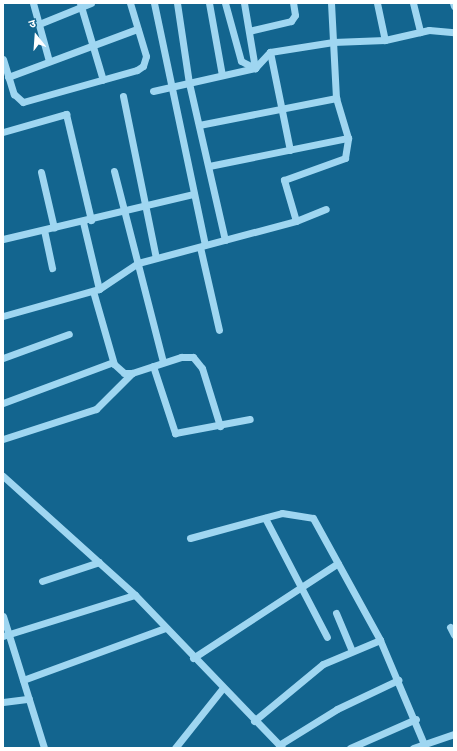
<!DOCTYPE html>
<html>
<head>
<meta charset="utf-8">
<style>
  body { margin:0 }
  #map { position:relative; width:457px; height:751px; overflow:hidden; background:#13658f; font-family:"Varela Round","Noto Sans Devanagari",sans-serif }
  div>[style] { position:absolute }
  .minor>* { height:7px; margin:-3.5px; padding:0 3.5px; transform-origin:3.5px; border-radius:3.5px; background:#9fd6f1 }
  span { translate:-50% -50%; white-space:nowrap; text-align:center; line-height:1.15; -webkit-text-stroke:4px #13658f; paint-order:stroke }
  .frame { position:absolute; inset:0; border:4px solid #fff; pointer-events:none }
  .north { position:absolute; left:16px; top:16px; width:40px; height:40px; -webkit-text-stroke:3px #13658f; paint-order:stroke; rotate:343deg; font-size:11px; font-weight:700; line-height:16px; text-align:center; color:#fff }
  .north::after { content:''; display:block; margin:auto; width:14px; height:18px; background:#fff; clip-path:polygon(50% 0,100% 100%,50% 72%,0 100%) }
</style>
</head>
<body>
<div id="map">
  <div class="minor">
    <div style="left:33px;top:3px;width:60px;rotate:74.6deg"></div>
    <div style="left:80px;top:3px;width:80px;rotate:73.4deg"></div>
    <div style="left:154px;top:3px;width:247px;rotate:78.1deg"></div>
    <div style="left:177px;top:3px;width:81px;rotate:81.5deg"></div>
    <div style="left:189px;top:83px;width:161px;rotate:77.1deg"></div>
    <div style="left:209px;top:3px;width:73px;rotate:79.8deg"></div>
    <div style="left:225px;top:3px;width:60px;rotate:74.6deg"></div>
    <div style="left:241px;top:61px;width:16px;rotate:27deg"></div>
    <div style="left:244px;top:3px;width:66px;rotate:80.4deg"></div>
    <div style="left:377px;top:3px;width:38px;rotate:78deg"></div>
    <div style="left:413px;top:3px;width:30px;rotate:76deg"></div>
    <div style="left:453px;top:3px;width:3px;rotate:72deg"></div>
    <div style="left:39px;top:24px;width:56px;rotate:-22deg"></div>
    <div style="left:249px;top:31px;width:43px;rotate:-13.4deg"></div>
    <div style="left:291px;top:21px;width:7px;rotate:-56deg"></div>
    <div style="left:295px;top:15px;width:12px;rotate:-99deg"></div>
    <div style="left:270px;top:52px;width:100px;rotate:78.5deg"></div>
    <div style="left:3px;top:59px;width:37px;rotate:73deg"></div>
    <div style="left:14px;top:94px;width:12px;rotate:42deg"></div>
    <div style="left:23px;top:102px;width:118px;rotate:-15.7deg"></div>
    <div style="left:137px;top:70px;width:7px;rotate:-34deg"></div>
    <div style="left:143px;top:66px;width:10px;rotate:-73deg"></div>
    <div style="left:146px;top:56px;width:55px;rotate:-106.8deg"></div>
    <div style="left:8px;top:77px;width:138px;rotate:-20.4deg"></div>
    <div style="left:153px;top:91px;width:105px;rotate:-12.7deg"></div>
    <div style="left:255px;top:68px;width:22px;rotate:-47deg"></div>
    <div style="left:270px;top:52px;width:64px;rotate:-9deg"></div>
    <div style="left:333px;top:42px;width:52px;rotate:-2.2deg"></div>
    <div style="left:385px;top:40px;width:45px;rotate:-12.8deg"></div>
    <div style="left:429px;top:30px;width:25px;rotate:5deg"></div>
    <div style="left:123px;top:96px;width:165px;rotate:78.5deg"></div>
    <div style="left:199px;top:125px;width:140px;rotate:-11.1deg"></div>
    <div style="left:3px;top:132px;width:66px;rotate:-15.9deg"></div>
    <div style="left:66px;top:114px;width:109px;rotate:76.7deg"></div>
    <div style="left:209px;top:166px;width:142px;rotate:-11.4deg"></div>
    <div style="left:114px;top:171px;width:197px;rotate:75.6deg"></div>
    <div style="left:41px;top:172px;width:57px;rotate:76.9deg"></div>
    <div style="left:296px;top:221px;width:43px;rotate:-106.3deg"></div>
    <div style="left:284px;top:180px;width:65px;rotate:-19.8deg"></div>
    <div style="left:345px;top:158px;width:20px;rotate:-81deg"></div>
    <div style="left:348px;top:138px;width:42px;rotate:-106.7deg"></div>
    <div style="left:336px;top:98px;width:95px;rotate:-93deg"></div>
    <div style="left:83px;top:222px;width:69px;rotate:76.6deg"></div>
    <div style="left:44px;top:230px;width:39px;rotate:78deg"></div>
    <div style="left:3px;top:239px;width:196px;rotate:-13.3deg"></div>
    <div style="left:200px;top:247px;width:85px;rotate:77.1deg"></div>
    <div style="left:93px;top:291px;width:76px;rotate:74deg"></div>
    <div style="left:114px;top:364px;width:13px;rotate:42deg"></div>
    <div style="left:124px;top:373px;width:8px"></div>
    <div style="left:132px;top:373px;width:52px;rotate:-18.1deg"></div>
    <div style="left:181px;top:357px;width:12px"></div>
    <div style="left:193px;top:357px;width:14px;rotate:51deg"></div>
    <div style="left:202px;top:368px;width:61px;rotate:72.8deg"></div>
    <div style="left:3px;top:316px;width:100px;rotate:-15.7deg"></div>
    <div style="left:99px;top:289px;width:47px;rotate:-33.7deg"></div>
    <div style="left:138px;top:263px;width:163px;rotate:-14.9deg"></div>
    <div style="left:296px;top:221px;width:32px;rotate:-22deg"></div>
    <div style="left:3px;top:358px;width:70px;rotate:-20deg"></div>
    <div style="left:153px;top:366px;width:71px;rotate:71.8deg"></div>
    <div style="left:175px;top:433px;width:76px;rotate:-10.6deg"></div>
    <div style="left:3px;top:403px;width:117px;rotate:-20.4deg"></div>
    <div style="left:3px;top:439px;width:98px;rotate:-17.9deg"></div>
    <div style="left:96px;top:409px;width:51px;rotate:-45deg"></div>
    <div style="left:3px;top:476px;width:178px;rotate:42deg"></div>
    <div style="left:135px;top:595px;width:212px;rotate:46.1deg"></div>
    <div style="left:265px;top:518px;width:134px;rotate:62.5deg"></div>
    <div style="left:190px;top:538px;width:95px;rotate:-15.2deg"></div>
    <div style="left:282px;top:513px;width:31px;rotate:9deg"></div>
    <div style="left:313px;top:518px;width:139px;rotate:61.2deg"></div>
    <div style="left:380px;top:640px;width:113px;rotate:67.1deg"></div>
    <div style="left:42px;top:581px;width:60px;rotate:-18.4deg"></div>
    <div style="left:336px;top:613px;width:41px;rotate:67.2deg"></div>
    <div style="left:3px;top:616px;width:138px;rotate:72.7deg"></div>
    <div style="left:450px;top:627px;width:9px;rotate:63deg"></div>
    <div style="left:3px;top:636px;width:138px;rotate:-17.3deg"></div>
    <div style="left:193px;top:658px;width:173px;rotate:-33.2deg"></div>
    <div style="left:23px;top:680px;width:151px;rotate:-20.1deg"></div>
    <div style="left:3px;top:702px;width:26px;rotate:-7deg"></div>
    <div style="left:254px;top:721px;width:89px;rotate:-39.6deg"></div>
    <div style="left:323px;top:664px;width:62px;rotate:-22.8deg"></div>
    <div style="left:279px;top:745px;width:68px;rotate:-31.8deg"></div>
    <div style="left:337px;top:709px;width:68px;rotate:-25.4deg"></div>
    <div style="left:175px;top:748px;width:75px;rotate:-51.5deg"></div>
    <div style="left:350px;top:748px;width:72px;rotate:-23.7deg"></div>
    <div style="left:413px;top:748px;width:43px;rotate:-18.9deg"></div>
  </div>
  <div class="frame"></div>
  <div class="north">उ</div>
</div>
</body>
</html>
